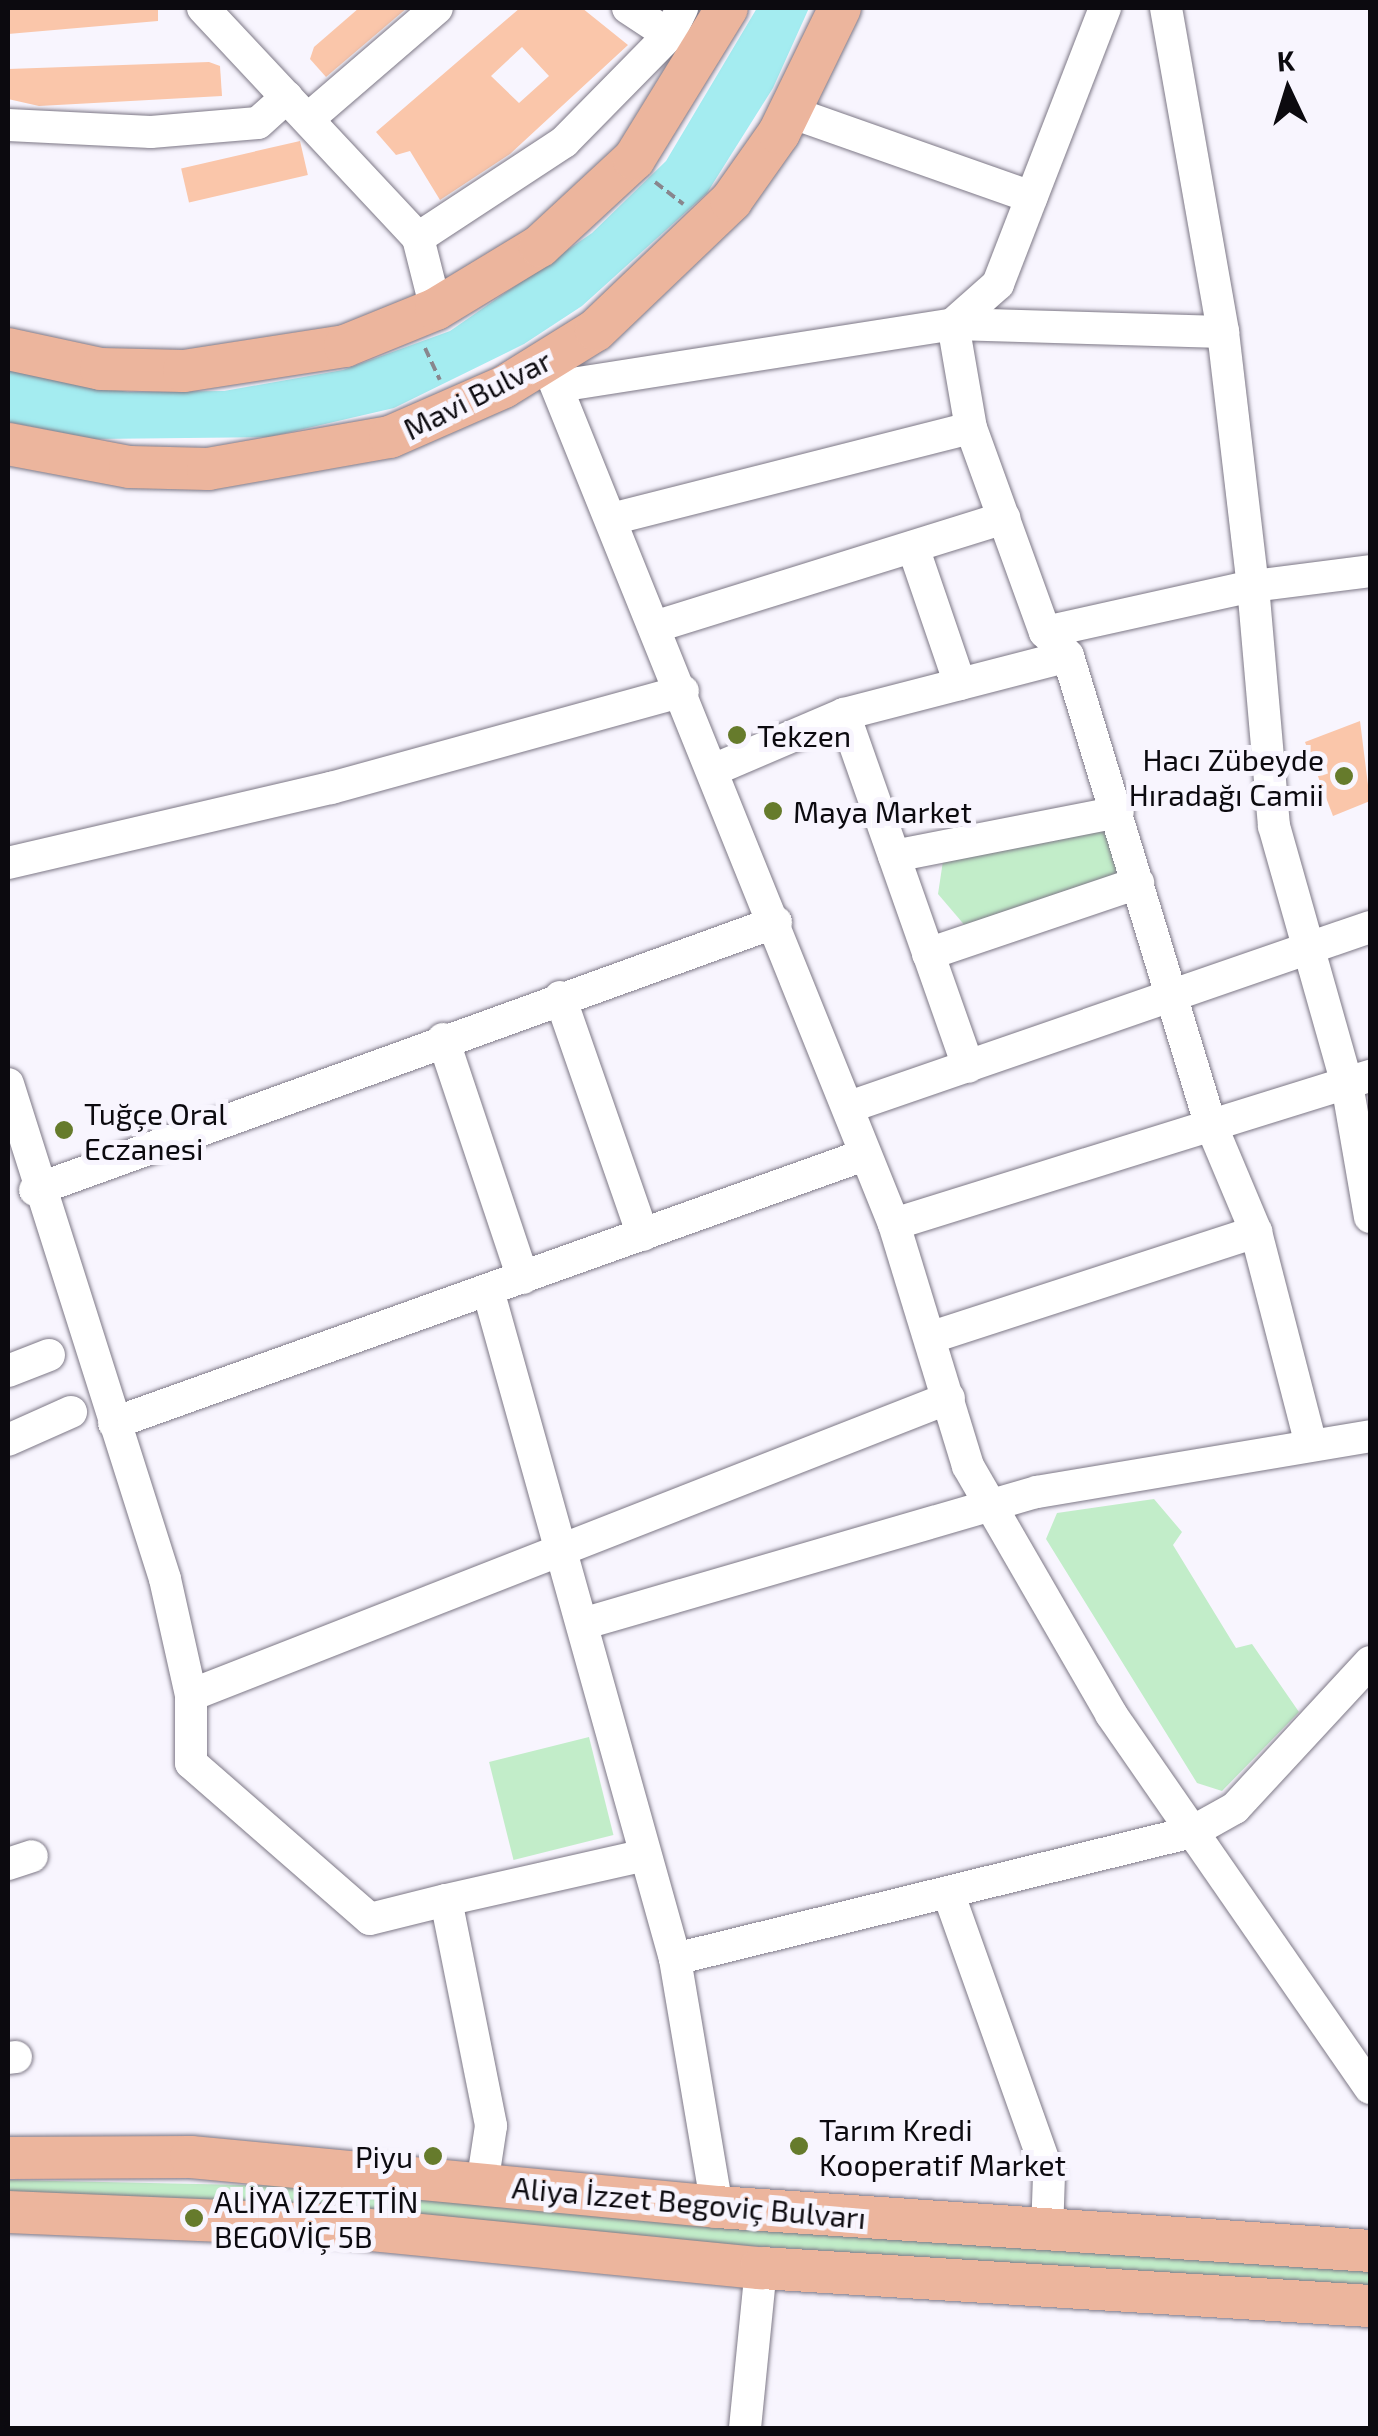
<!DOCTYPE html>
<html>
<head>
<meta charset="utf-8">
<style>
  body { margin:0 }
  #map { position:relative; width:1378px; height:2436px; overflow:hidden; background:#f8f5fe; font-family:"Exo 2",sans-serif }
  div>[style] { position:absolute }
  .green>* { inset:0; background:#c2edc9; transform-origin:0 0 }
  .water>* { inset:0; background:#a4ecf0 }
  .building>* { inset:0; background:#fac6aa; transform-origin:0 0 }
  .path>* { height:4px; margin-top:-2px; transform-origin:0; background:repeating-linear-gradient(90deg,#88868d 0 10px,transparent 0 15px) }
  .roads { filter:drop-shadow(0 0 2px #7d7886) drop-shadow(0 0 2px #7d7886) }
  .minor>* { height:32px; margin:-16px; padding:0 16px; transform-origin:16px; border-radius:16px; background:#fff }
  .major>* { height:42px; margin:-21px; padding:0 21px; transform-origin:21px; border-radius:21px; background:#ecb59d }
  .dots>* { width:28px; height:28px; translate:-50% -50%; box-sizing:border-box; border:5px solid #f8f5fe; border-radius:50% }
  span { translate:-50% -50%; white-space:nowrap; text-align:center; line-height:1.15; -webkit-text-stroke:10px #f8f5fe; paint-order:stroke }
  .street-label { font-size:30px; color:#0c0a0f }
  .poi-label { font-size:30px; color:#0c0a0f }
  .left { translate:0 -50%; text-align:left }
  .right { translate:-100% -50%; text-align:right }
  .frame { position:absolute; inset:0; border:10px solid #0c0a0f; pointer-events:none }
  .north { position:absolute; left:1238px; top:40px; width:100px; height:100px; -webkit-text-stroke:8px #f8f5fe; paint-order:stroke; rotate:356deg; font-size:28px; font-weight:700; line-height:40px; text-align:center; color:#0c0a0f }
  .north::after { content:''; display:block; margin:auto; width:35px; height:45px; background:#0c0a0f; clip-path:polygon(50% 0,100% 100%,50% 72%,0 100%) }
</style>
</head>
<body>
<div id="map">
  <div class="green">
    <div style="clip-path:polygon(1118px 825px,1135px 877px,967px 928px,938px 894px,943px 861px)"></div>
    <div style="clip-path:polygon(1154px 1499px,1182px 1532px,1173px 1545px,1236px 1648px,1252px 1644px,1299px 1712px,1222px 1791px,1197px 1783px,1046px 1539px,1057px 1513px)"></div>
    <div style="left:589px;top:1737px;width:101px;height:103px;rotate:76deg"></div>
    <div style="clip-path:polygon(8px 2180px,289px 2186px,772px 2231px,1370px 2269px,1370px 2287px,8px 2197px)"></div>
  </div>
  <div class="water">
    <div style="clip-path:polygon(757px 8px,809px 8px,773px 88px,707px 193px,582px 306px,524px 344px,394px 408px,269px 437px,94px 439px,8px 422px,8px 370px,128px 392px,224px 391px,343px 370px,450px 331px,592px 233px,666px 161px)"></div>
  </div>
  <div class="building">
    <div style="clip-path:polygon(8px 8px,158px 8px,158px 21px,8px 34px)"></div>
    <div style="clip-path:polygon(359px 8px,407px 8px,326px 77px,310px 59px,314px 47px)"></div>
    <div style="clip-path:polygon(evenodd,520px 8px,582px 8px,628px 45px,510px 154px,440px 200px,410px 151px,396px 155px,376px 132px,520px 8px,522px 47px,549px 76px,519px 103px,491px 76px,522px 47px)"></div>
    <div style="clip-path:polygon(209px 62px,220px 66px,222px 96px,39px 106px,8px 99px,8px 69px)"></div>
    <div style="left:300px;top:141px;width:35px;height:122px;rotate:77deg"></div>
    <div style="clip-path:polygon(1360px 721px,1370px 801px,1333px 816px,1305px 742px)"></div>
  </div>
  <div class="path">
    <div style="left:655px;top:182px;width:36px;rotate:38deg"></div>
    <div style="left:425px;top:348px;width:35px;rotate:65deg"></div>
  </div>
  <div class="roads">
    <div class="minor">
      <div style="left:203px;top:8px;width:315px;rotate:46.9deg"></div>
      <div style="left:418px;top:238px;width:73px;rotate:75.8deg"></div>
      <div style="left:628px;top:8px;width:49px;rotate:33.4deg"></div>
      <div style="left:1105px;top:8px;width:296px;rotate:111.2deg"></div>
      <div style="left:998px;top:284px;width:60px;rotate:138.4deg"></div>
      <div style="left:953px;top:324px;width:106px;rotate:80.2deg"></div>
      <div style="left:971px;top:428px;width:217px;rotate:70.1deg"></div>
      <div style="left:1045px;top:632px;width:33px;rotate:46deg"></div>
      <div style="left:1068px;top:656px;width:485px;rotate:73.1deg"></div>
      <div style="left:1209px;top:1120px;width:121px;rotate:67.2deg"></div>
      <div style="left:1256px;top:1232px;width:220px;rotate:75.5deg"></div>
      <div style="left:1166px;top:8px;width:329px;rotate:80deg"></div>
      <div style="left:1223px;top:332px;width:256px;rotate:83.3deg"></div>
      <div style="left:1253px;top:586px;width:118px;rotate:-7.3deg"></div>
      <div style="left:790px;top:112px;width:256px;rotate:19.4deg"></div>
      <div style="left:308px;top:119px;width:170px;rotate:-40.7deg"></div>
      <div style="left:8px;top:125px;width:143px;rotate:2.8deg"></div>
      <div style="left:151px;top:132px;width:107px;rotate:-4.8deg"></div>
      <div style="left:258px;top:123px;width:39px;rotate:-42deg"></div>
      <div style="left:418px;top:238px;width:175px;rotate:-33.3deg"></div>
      <div style="left:564px;top:142px;width:150px;rotate:-45.5deg"></div>
      <div style="left:669px;top:35px;width:30px;rotate:-64deg"></div>
      <div style="left:546px;top:361px;width:931px;rotate:68.04deg"></div>
      <div style="left:894px;top:1224px;width:253px;rotate:73deg"></div>
      <div style="left:968px;top:1466px;width:286px;rotate:60deg"></div>
      <div style="left:1111px;top:1714px;width:455px;rotate:55.3deg"></div>
      <div style="left:559px;top:386px;width:399px;rotate:-8.9deg"></div>
      <div style="left:953px;top:324px;width:270px;rotate:1.7deg"></div>
      <div style="left:611px;top:519px;width:371px;rotate:-14.2deg"></div>
      <div style="left:913px;top:547px;width:145px;rotate:71.1deg"></div>
      <div style="left:654px;top:627px;width:367px;rotate:-17.3deg"></div>
      <div style="left:1045px;top:632px;width:213px;rotate:-12.5deg"></div>
      <div style="left:1253px;top:586px;width:241px;rotate:85deg"></div>
      <div style="left:1274px;top:826px;width:268px;rotate:74.2deg"></div>
      <div style="left:1347px;top:1084px;width:135px;rotate:80.2deg"></div>
      <div style="left:844px;top:714px;width:374px;rotate:70.6deg"></div>
      <div style="left:718px;top:768px;width:137px;rotate:-23.2deg"></div>
      <div style="left:844px;top:714px;width:231px;rotate:-14.5deg"></div>
      <div style="left:894px;top:856px;width:228px;rotate:-11.1deg"></div>
      <div style="left:8px;top:863px;width:332px;rotate:-13.1deg"></div>
      <div style="left:331px;top:788px;width:365px;rotate:-15.4deg"></div>
      <div style="left:928px;top:954px;width:222px;rotate:-18.7deg"></div>
      <div style="left:560px;top:997px;width:252px;rotate:70.8deg"></div>
      <div style="left:443px;top:1039px;width:252px;rotate:71.5deg"></div>
      <div style="left:8px;top:1084px;width:519px;rotate:72.4deg"></div>
      <div style="left:165px;top:1579px;width:119px;rotate:77.4deg"></div>
      <div style="left:191px;top:1695px;width:68px;rotate:90deg"></div>
      <div style="left:191px;top:1763px;width:237px;rotate:41.1deg"></div>
      <div style="left:370px;top:1919px;width:78px;rotate:-14deg"></div>
      <div style="left:446px;top:1900px;width:230px;rotate:78.7deg"></div>
      <div style="left:491px;top:2126px;width:60px;rotate:98.7deg"></div>
      <div style="left:849px;top:1107px;width:551px;rotate:-19.06deg"></div>
      <div style="left:35px;top:1190px;width:788px;rotate:-19.88deg"></div>
      <div style="left:894px;top:1224px;width:498px;rotate:-17.3deg"></div>
      <div style="left:488px;top:1290px;width:695px;rotate:74.38deg"></div>
      <div style="left:675px;top:1959px;width:252px;rotate:80.4deg"></div>
      <div style="left:932px;top:1337px;width:341px;rotate:-18deg"></div>
      <div style="left:8px;top:1371px;width:44px;rotate:-21.3deg"></div>
      <div style="left:114px;top:1423px;width:796px;rotate:-19.66deg"></div>
      <div style="left:8px;top:1440px;width:69px;rotate:-24deg"></div>
      <div style="left:582px;top:1624px;width:474px;rotate:-16.2deg"></div>
      <div style="left:1037px;top:1492px;width:338px;rotate:-9.5deg"></div>
      <div style="left:191px;top:1695px;width:814px;rotate:-21.4deg"></div>
      <div style="left:8px;top:1864px;width:25px;rotate:-18deg"></div>
      <div style="left:948px;top:1892px;width:300px;rotate:70.4deg"></div>
      <div style="left:1049px;top:2175px;width:56px;rotate:92deg"></div>
      <div style="left:446px;top:1900px;width:204px;rotate:-12.7deg"></div>
      <div style="left:675px;top:1959px;width:532px;rotate:-13.8deg"></div>
      <div style="left:1192px;top:1832px;width:49px;rotate:-29.2deg"></div>
      <div style="left:1235px;top:1808px;width:199px;rotate:-47.2deg"></div>
      <div style="left:8px;top:2058px;width:8px;rotate:-7deg"></div>
      <div style="left:745px;top:2428px;width:161px;rotate:-84.3deg"></div>
    </div>
    <div class="major">
      <div style="left:8px;top:349px;width:95px;rotate:12.1deg"></div>
      <div style="left:101px;top:369px;width:83px;rotate:1.4deg"></div>
      <div style="left:184px;top:371px;width:163px;rotate:-8.8deg"></div>
      <div style="left:345px;top:346px;width:98px;rotate:-22.1deg"></div>
      <div style="left:436px;top:309px;width:122px;rotate:-31.2deg"></div>
      <div style="left:540px;top:246px;width:128px;rotate:-42.8deg"></div>
      <div style="left:634px;top:159px;width:177px;rotate:-58.4deg"></div>
      <div style="left:8px;top:444px;width:124px;rotate:10.7deg"></div>
      <div style="left:130px;top:467px;width:78px;rotate:1.5deg"></div>
      <div style="left:208px;top:469px;width:185px;rotate:-10deg"></div>
      <div style="left:390px;top:437px;width:124px;rotate:-23.7deg"></div>
      <div style="left:504px;top:387px;width:108px;rotate:-31.8deg"></div>
      <div style="left:596px;top:330px;width:187px;rotate:-43.7deg"></div>
      <div style="left:731px;top:201px;width:83px;rotate:-54.8deg"></div>
      <div style="left:779px;top:133px;width:139px;rotate:-64deg"></div>
      <div style="left:8px;top:2158px;width:183px;rotate:-0.3deg"></div>
      <div style="left:191px;top:2157px;width:528px;rotate:5.43deg"></div>
      <div style="left:717px;top:2207px;width:654px;rotate:3.85deg"></div>
      <div style="left:8px;top:2212px;width:311px;rotate:2.4deg"></div>
      <div style="left:319px;top:2225px;width:444px;rotate:5.6deg"></div>
      <div style="left:761px;top:2268px;width:610px;rotate:3.57deg"></div>
    </div>
  </div>
  <div class="dots">
    <div style="left:737px;top:735px;background:#667b2c"></div>
    <div style="left:1344px;top:776px;background:#667b2c"></div>
    <div style="left:773px;top:811px;background:#667b2c"></div>
    <div style="left:64px;top:1130px;background:#667b2c"></div>
    <div style="left:799px;top:2146px;background:#667b2c"></div>
    <div style="left:433px;top:2156px;background:#667b2c"></div>
    <div style="left:194px;top:2218px;background:#667b2c"></div>
  </div>
  <div class="street-label">
    <span style="left:477px;top:394px;rotate:-27deg">Mavi Bulvar</span>
    <span style="left:689px;top:2202px;rotate:5deg">Aliya İzzet Begoviç Bulvarı</span>
  </div>
  <div class="poi-label">
    <span class="left" style="left:757px;top:735px">Tekzen</span>
    <span class="right" style="left:1324px;top:776px">Hacı Zübeyde<br>Hıradağı Camii</span>
    <span class="left" style="left:793px;top:811px">Maya Market</span>
    <span class="left" style="left:84px;top:1130px">Tuğçe Oral<br>Eczanesi</span>
    <span class="left" style="left:819px;top:2146px">Tarım Kredi<br>Kooperatif Market</span>
    <span class="right" style="left:413px;top:2156px">Piyu</span>
    <span class="left" style="left:214px;top:2218px">ALİYA İZZETTİN<br>BEGOVİÇ 5B</span>
  </div>
  <div class="frame"></div>
  <div class="north">K</div>
</div>
</body>
</html>
